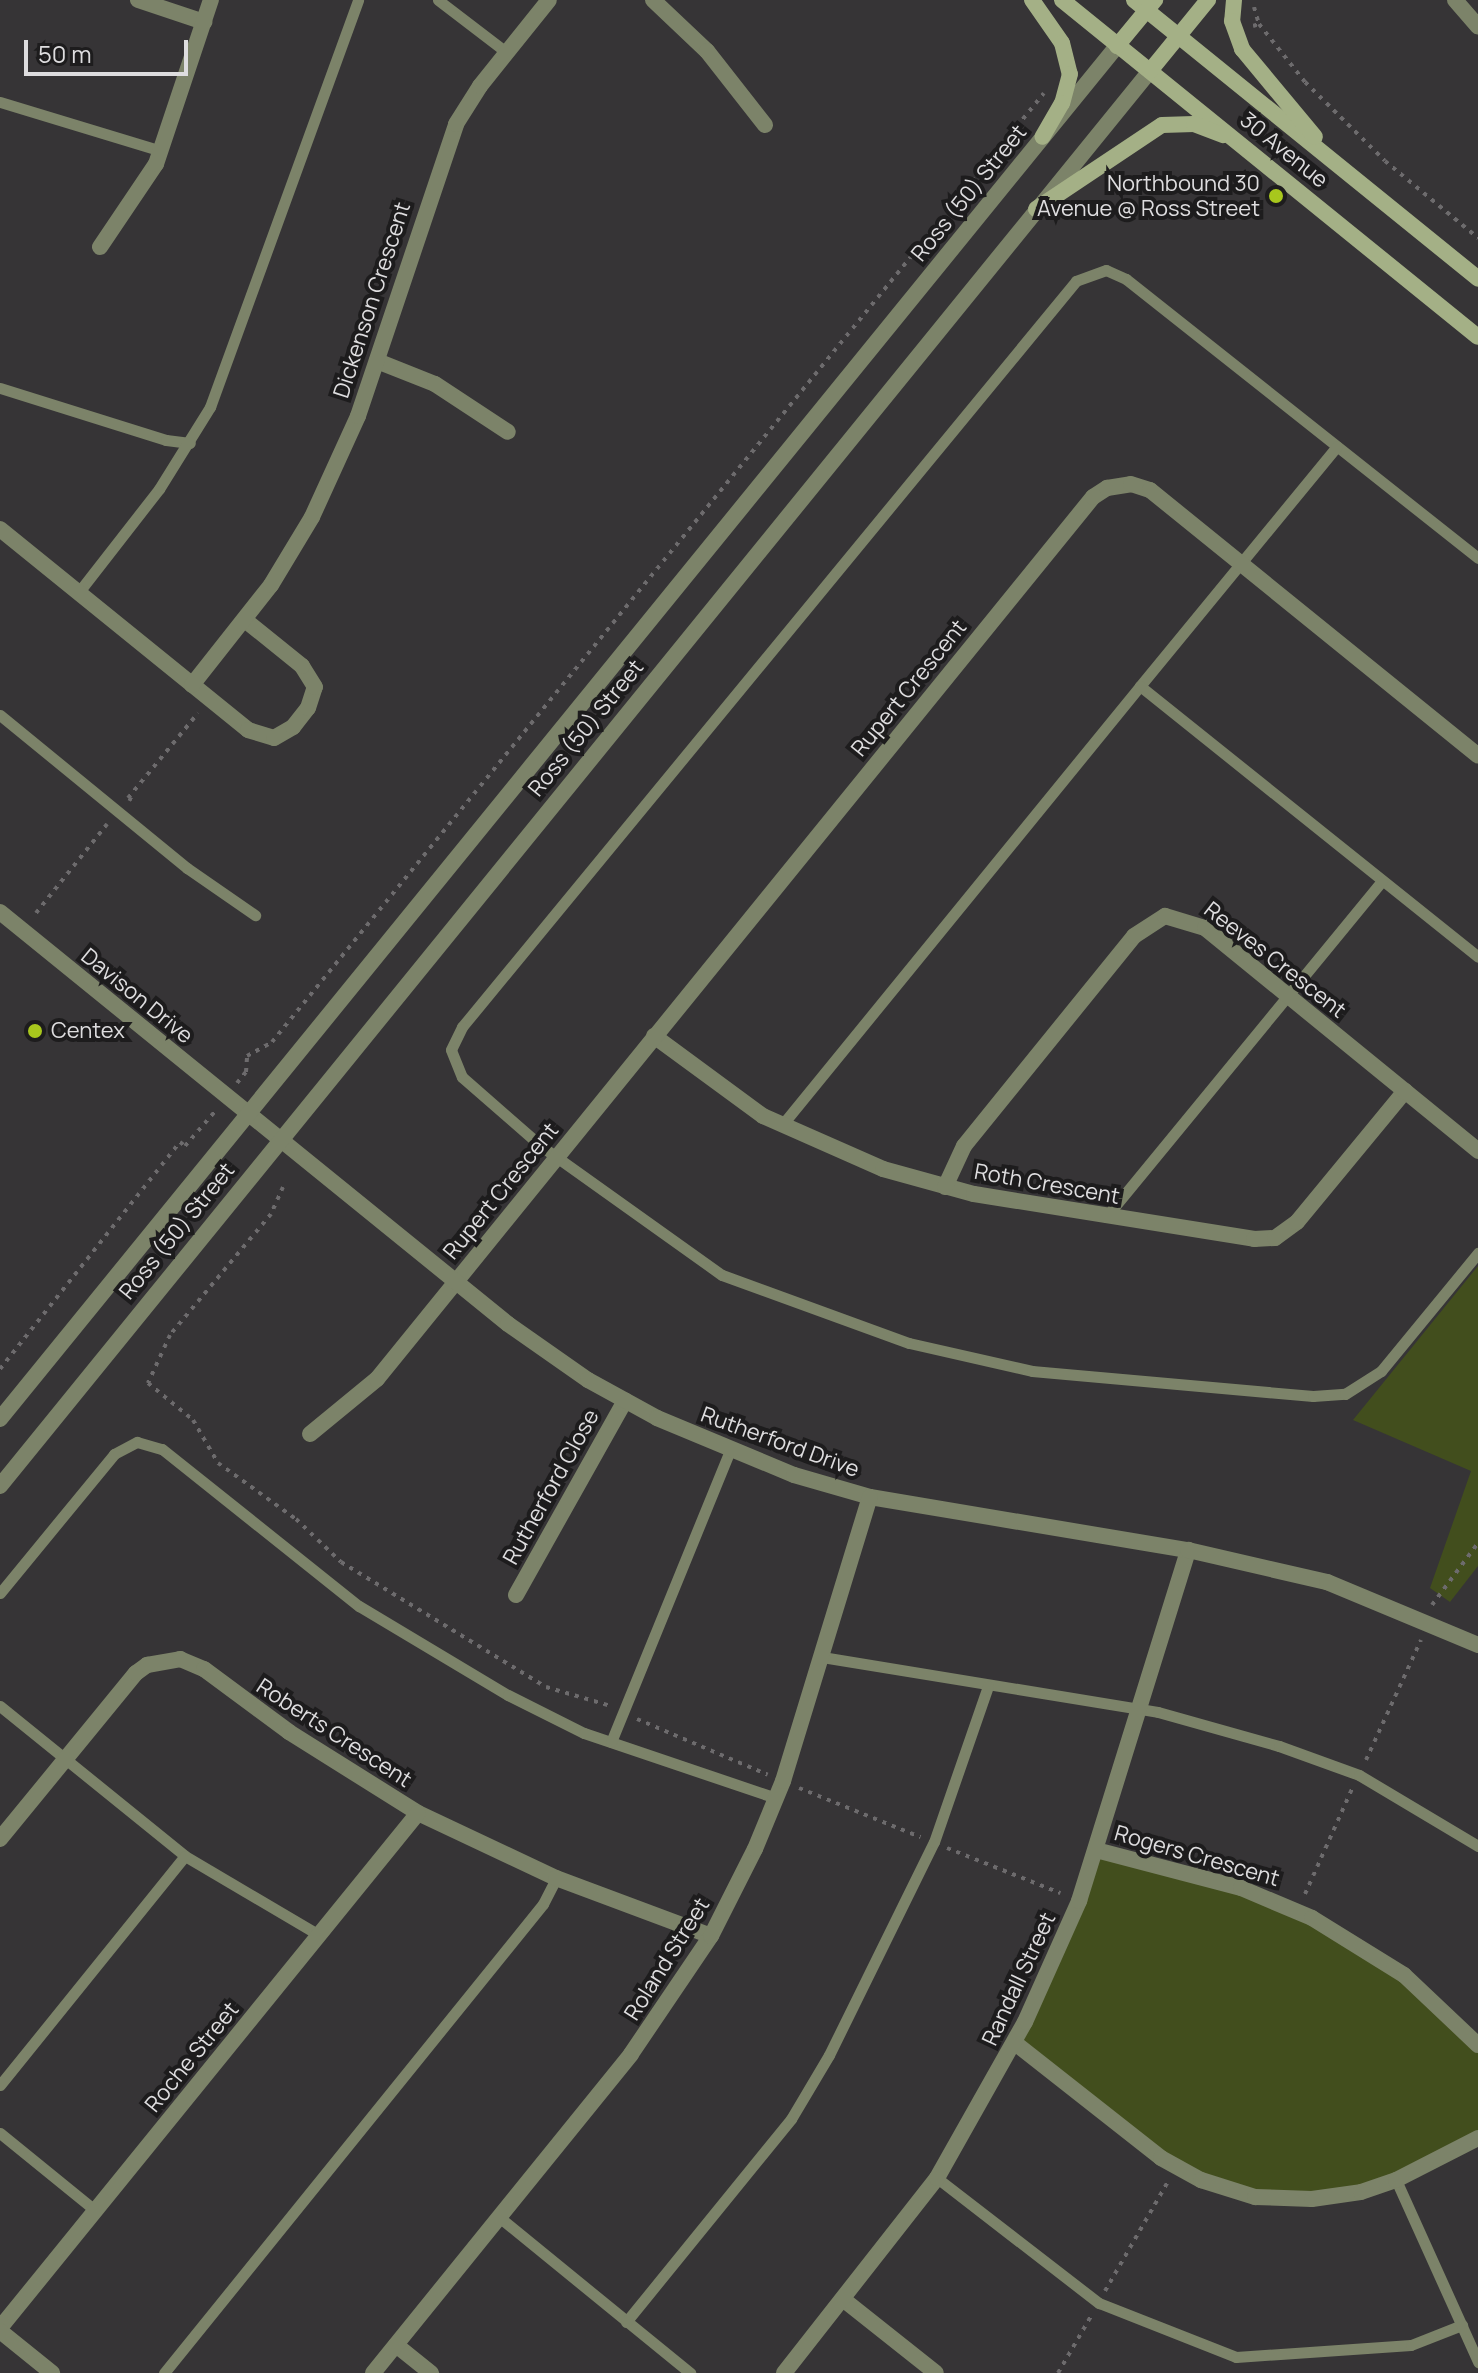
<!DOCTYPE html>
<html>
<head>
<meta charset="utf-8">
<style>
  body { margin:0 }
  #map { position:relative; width:1478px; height:2373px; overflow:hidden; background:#363436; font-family:Manrope,sans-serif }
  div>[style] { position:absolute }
  .green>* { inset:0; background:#424e1d }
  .path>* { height:4px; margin-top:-2px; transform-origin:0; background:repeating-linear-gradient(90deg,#6d6b6d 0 4px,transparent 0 10px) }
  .service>* { height:11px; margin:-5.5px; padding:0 5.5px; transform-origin:5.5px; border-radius:5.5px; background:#7c8369 }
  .minor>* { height:16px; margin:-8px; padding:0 8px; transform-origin:8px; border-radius:8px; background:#7c8369 }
  .tertiary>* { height:16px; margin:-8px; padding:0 8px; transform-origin:8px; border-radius:8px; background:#7c8369 }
  .secondary>* { height:16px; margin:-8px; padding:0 8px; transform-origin:8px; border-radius:8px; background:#a4b086 }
  .dots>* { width:22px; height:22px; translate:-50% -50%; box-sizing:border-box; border:4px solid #1d1c1d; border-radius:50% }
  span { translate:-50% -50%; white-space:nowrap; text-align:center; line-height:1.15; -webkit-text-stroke:8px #1d1c1d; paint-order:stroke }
  .street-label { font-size:22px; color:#dedddf }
  .poi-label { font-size:22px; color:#dedddf }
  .right { translate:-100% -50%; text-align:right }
  .left { translate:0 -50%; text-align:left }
  .scale { position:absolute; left:24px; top:40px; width:164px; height:36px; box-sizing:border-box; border:4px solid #dedddf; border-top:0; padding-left:10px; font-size:24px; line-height:28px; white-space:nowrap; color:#dedddf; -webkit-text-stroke:6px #1d1c1d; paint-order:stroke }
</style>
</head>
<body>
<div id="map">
  <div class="green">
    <div style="clip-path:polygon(1478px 1266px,1478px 1566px,1450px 1602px,1430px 1588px,1471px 1471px,1353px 1420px)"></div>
    <div style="clip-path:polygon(1096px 1850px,1212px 1880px,1345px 1936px,1478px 2045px,1478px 2138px,1412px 2173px,1312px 2199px,1201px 2180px,1015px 2043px)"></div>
  </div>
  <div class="path">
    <div style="left:1254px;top:7px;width:18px;rotate:74deg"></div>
    <div style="left:1253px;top:26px;width:6px;rotate:-18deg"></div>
    <div style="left:1259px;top:24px;width:74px;rotate:51.6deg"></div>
    <div style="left:1305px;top:82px;width:112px;rotate:44.6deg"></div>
    <div style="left:1385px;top:161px;width:121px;rotate:39.6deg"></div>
    <div style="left:132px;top:800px;width:4px;rotate:-153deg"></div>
    <div style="left:128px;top:798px;width:110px;rotate:-50.5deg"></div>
    <div style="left:36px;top:913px;width:114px;rotate:-51.4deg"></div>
    <div style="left:237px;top:1083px;width:14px;rotate:-51deg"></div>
    <div style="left:246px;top:1072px;width:16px;rotate:-86deg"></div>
    <div style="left:247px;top:1056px;width:29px;rotate:-29deg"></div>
    <div style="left:272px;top:1042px;width:1223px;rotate:-50.87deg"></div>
    <div style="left:283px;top:1187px;width:30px;rotate:114deg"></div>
    <div style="left:271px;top:1214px;width:158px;rotate:129.9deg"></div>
    <div style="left:170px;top:1335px;width:53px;rotate:114.6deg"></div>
    <div style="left:148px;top:1383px;width:58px;rotate:39.4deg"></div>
    <div style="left:193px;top:1420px;width:50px;rotate:59.8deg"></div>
    <div style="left:218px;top:1463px;width:96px;rotate:35.7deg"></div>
    <div style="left:296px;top:1519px;width:62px;rotate:43.7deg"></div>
    <div style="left:341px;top:1562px;width:240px;rotate:31.4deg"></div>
    <div style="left:546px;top:1687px;width:68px;rotate:16.3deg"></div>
    <div style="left:0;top:1369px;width:290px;rotate:-51.6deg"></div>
    <div style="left:180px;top:1142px;width:6px;rotate:39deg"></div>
    <div style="left:185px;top:1146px;width:49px;rotate:-49.1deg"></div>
    <div style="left:1432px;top:1605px;width:77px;rotate:-53.4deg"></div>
    <div style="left:637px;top:1719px;width:142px;rotate:23.1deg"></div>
    <div style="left:1366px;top:1760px;width:132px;rotate:-65.4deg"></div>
    <div style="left:799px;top:1788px;width:131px;rotate:22deg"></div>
    <div style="left:947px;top:1848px;width:122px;rotate:21.7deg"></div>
    <div style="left:1305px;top:1894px;width:115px;rotate:-65.9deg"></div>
    <div style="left:1105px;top:2291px;width:125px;rotate:-60.1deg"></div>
    <div style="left:1058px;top:2373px;width:66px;rotate:-59.9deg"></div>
  </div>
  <div class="service">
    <div style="left:438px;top:0;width:86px;rotate:37.4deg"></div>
    <div style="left:0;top:102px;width:168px;rotate:16.9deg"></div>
    <div style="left:0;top:388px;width:174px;rotate:17.4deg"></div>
    <div style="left:166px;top:440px;width:24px;rotate:7deg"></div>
    <div style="left:1478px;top:558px;width:449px;rotate:-141.6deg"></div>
    <div style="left:1126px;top:279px;width:22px;rotate:-156deg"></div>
    <div style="left:1106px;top:270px;width:32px;rotate:160deg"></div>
    <div style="left:1076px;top:281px;width:966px;rotate:129.46deg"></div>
    <div style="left:462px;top:1027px;width:25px;rotate:116deg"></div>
    <div style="left:451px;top:1050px;width:29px;rotate:68deg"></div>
    <div style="left:462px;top:1077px;width:105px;rotate:41.1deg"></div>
    <div style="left:541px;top:1146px;width:222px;rotate:35.5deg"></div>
    <div style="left:722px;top:1275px;width:199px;rotate:20deg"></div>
    <div style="left:909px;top:1343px;width:126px;rotate:12.8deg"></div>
    <div style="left:1032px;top:1371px;width:282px;rotate:5.1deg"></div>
    <div style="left:1313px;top:1396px;width:32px;rotate:-4deg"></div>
    <div style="left:1345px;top:1394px;width:43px;rotate:-32.6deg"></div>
    <div style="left:1381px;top:1371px;width:153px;rotate:-50.6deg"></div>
    <div style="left:78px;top:593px;width:132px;rotate:-52.1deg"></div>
    <div style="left:159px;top:489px;width:97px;rotate:-58.1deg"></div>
    <div style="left:210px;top:407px;width:433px;rotate:-70deg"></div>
    <div style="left:1140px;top:686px;width:310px;rotate:-50.6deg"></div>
    <div style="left:0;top:715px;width:242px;rotate:39.3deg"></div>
    <div style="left:187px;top:868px;width:83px;rotate:34.7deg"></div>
    <div style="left:782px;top:1125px;width:566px;rotate:-50.8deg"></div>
    <div style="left:1140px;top:686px;width:433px;rotate:38.7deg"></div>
    <div style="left:1106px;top:1217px;width:435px;rotate:-50.6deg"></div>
    <div style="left:0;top:1593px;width:180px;rotate:-50.6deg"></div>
    <div style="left:114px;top:1454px;width:26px;rotate:-28deg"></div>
    <div style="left:137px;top:1442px;width:26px;rotate:16deg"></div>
    <div style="left:162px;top:1449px;width:252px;rotate:38.6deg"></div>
    <div style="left:359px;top:1606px;width:174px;rotate:30.9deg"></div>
    <div style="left:508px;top:1695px;width:85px;rotate:26.6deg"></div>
    <div style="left:584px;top:1733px;width:203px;rotate:18.7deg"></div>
    <div style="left:822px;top:1657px;width:340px;rotate:9.3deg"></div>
    <div style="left:1158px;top:1712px;width:126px;rotate:15.7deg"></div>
    <div style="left:1279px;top:1746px;width:85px;rotate:19.9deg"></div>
    <div style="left:1359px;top:1775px;width:139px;rotate:30.8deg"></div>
    <div style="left:0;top:1706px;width:238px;rotate:39deg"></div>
    <div style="left:185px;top:1856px;width:156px;rotate:30.5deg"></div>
    <div style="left:611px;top:1742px;width:314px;rotate:-67.8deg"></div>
    <div style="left:0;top:2085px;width:294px;rotate:-51.1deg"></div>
    <div style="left:0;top:2133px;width:124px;rotate:39.1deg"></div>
    <div style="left:937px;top:2178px;width:205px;rotate:37.7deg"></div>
    <div style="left:1099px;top:2303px;width:147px;rotate:21.5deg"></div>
    <div style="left:1236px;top:2357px;width:175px;rotate:-3.9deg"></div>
    <div style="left:1411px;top:2345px;width:55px;rotate:-21.4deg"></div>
    <div style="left:1396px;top:2180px;width:200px;rotate:65.7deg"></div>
    <div style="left:499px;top:2217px;width:247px;rotate:39.2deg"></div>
    <div style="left:626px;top:2322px;width:262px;rotate:-50.9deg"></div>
    <div style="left:791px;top:2119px;width:74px;rotate:-59.3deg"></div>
    <div style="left:829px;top:2055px;width:237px;rotate:-63.8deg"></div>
    <div style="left:934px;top:1842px;width:165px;rotate:-70.9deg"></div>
    <div style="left:164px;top:2373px;width:603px;rotate:-51.06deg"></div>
    <div style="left:543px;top:1904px;width:29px;rotate:-63deg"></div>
  </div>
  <div class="minor">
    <div style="left:138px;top:0;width:70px;rotate:18.4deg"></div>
    <div style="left:653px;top:0;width:74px;rotate:43.4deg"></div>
    <div style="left:707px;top:51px;width:94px;rotate:51.9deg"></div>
    <div style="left:1455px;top:0;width:35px;rotate:49deg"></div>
    <div style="left:100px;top:247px;width:100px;rotate:-56deg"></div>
    <div style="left:156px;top:164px;width:173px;rotate:-71.5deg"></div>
    <div style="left:377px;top:361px;width:62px;rotate:21.6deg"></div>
    <div style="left:435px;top:384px;width:87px;rotate:33.3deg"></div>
    <div style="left:0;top:529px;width:319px;rotate:39deg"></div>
    <div style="left:248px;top:730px;width:27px;rotate:17deg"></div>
    <div style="left:274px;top:738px;width:22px;rotate:-30deg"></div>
    <div style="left:293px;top:727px;width:24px;rotate:-52deg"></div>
    <div style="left:308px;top:708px;width:22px;rotate:-72deg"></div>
    <div style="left:315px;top:687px;width:25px;rotate:-122deg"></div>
    <div style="left:302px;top:666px;width:73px;rotate:-141.1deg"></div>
    <div style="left:192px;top:685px;width:127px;rotate:-51.7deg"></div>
    <div style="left:271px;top:585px;width:79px;rotate:-58.9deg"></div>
    <div style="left:312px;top:517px;width:111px;rotate:-65.5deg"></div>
    <div style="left:358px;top:416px;width:308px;rotate:-71.4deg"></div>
    <div style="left:456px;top:124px;width:45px;rotate:-57.7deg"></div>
    <div style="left:480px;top:86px;width:110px;rotate:-51.3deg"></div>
    <div style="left:654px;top:1036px;width:135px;rotate:36.3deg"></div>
    <div style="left:763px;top:1116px;width:131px;rotate:23.8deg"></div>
    <div style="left:883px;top:1169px;width:94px;rotate:15.4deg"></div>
    <div style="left:974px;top:1194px;width:284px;rotate:9.1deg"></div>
    <div style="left:1254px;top:1239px;width:21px;rotate:-3deg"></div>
    <div style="left:1275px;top:1238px;width:27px;rotate:-36deg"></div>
    <div style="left:1297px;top:1222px;width:170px;rotate:-50.5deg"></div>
    <div style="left:945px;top:1187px;width:45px;rotate:-65.1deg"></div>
    <div style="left:964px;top:1146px;width:270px;rotate:-51deg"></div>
    <div style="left:1134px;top:936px;width:37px;rotate:-33deg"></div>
    <div style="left:1165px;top:916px;width:42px;rotate:16.7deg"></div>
    <div style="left:1205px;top:928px;width:353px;rotate:39.2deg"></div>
    <div style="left:310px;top:1434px;width:87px;rotate:-39.4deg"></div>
    <div style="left:377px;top:1379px;width:1136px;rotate:-50.93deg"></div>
    <div style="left:1093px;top:497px;width:17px;rotate:-33deg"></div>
    <div style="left:1107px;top:488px;width:24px;rotate:-9deg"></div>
    <div style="left:1131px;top:484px;width:20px;rotate:18deg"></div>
    <div style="left:1150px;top:490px;width:422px;rotate:39deg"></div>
    <div style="left:516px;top:1595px;width:223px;rotate:-60.7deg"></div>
    <div style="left:0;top:1839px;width:215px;rotate:-50.7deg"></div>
    <div style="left:136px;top:1673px;width:14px;rotate:-36deg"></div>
    <div style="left:147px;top:1665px;width:34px;rotate:-10deg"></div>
    <div style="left:180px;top:1659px;width:26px;rotate:23deg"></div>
    <div style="left:204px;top:1669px;width:106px;rotate:36.5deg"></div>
    <div style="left:289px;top:1732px;width:152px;rotate:32.1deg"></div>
    <div style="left:418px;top:1813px;width:153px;rotate:25.2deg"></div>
    <div style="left:556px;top:1878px;width:165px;rotate:20.5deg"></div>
    <div style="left:1096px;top:1850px;width:150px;rotate:14.7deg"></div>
    <div style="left:1241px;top:1888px;width:77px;rotate:22.9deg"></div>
    <div style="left:1312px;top:1918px;width:108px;rotate:31.8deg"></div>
    <div style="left:1404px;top:1975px;width:102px;rotate:43.4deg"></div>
    <div style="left:1015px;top:2043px;width:186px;rotate:38.2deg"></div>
    <div style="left:1161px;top:2158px;width:46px;rotate:28.8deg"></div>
    <div style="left:1201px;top:2180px;width:57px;rotate:17.5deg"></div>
    <div style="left:1255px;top:2197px;width:57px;rotate:2deg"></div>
    <div style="left:1312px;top:2199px;width:49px;rotate:-8.1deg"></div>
    <div style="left:1361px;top:2192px;width:37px;rotate:-19deg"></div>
    <div style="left:1396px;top:2180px;width:92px;rotate:-27.1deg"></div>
    <div style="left:844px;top:2300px;width:117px;rotate:38.4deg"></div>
    <div style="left:0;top:2328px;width:663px;rotate:-50.94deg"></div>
    <div style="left:0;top:2331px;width:67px;rotate:38.9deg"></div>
    <div style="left:396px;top:2345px;width:45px;rotate:38.7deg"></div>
    <div style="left:784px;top:2373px;width:248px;rotate:-51.9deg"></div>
    <div style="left:937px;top:2178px;width:179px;rotate:-60.6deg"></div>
    <div style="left:1025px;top:2022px;width:133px;rotate:-65.9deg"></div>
    <div style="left:1079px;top:1901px;width:368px;rotate:-72.7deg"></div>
  </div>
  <div class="tertiary">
    <div style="left:0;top:912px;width:654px;rotate:39.04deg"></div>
    <div style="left:508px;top:1324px;width:98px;rotate:35deg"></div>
    <div style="left:588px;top:1380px;width:79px;rotate:28.8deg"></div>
    <div style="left:657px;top:1418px;width:148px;rotate:22.6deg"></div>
    <div style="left:794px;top:1475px;width:79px;rotate:16.1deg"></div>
    <div style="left:870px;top:1497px;width:322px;rotate:9.5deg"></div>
    <div style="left:1188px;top:1550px;width:143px;rotate:13deg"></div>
    <div style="left:1327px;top:1582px;width:164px;rotate:22.6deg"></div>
    <div style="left:0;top:1419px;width:1770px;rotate:-50.87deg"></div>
    <div style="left:0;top:1486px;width:1823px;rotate:-50.9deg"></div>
    <div style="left:373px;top:2373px;width:410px;rotate:-51deg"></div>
    <div style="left:631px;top:2054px;width:143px;rotate:-55.9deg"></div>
    <div style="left:711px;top:1936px;width:97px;rotate:-63.2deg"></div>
    <div style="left:755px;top:1849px;width:74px;rotate:-67.6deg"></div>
    <div style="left:783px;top:1781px;width:297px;rotate:-73deg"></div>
  </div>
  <div class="secondary">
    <div style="left:1032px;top:0;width:52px;rotate:55.1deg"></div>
    <div style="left:1062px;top:43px;width:32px;rotate:76deg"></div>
    <div style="left:1070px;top:74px;width:30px;rotate:105deg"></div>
    <div style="left:1062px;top:103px;width:39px;rotate:120deg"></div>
    <div style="left:1062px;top:0;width:535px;rotate:39.01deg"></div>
    <div style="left:1134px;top:0;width:443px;rotate:39deg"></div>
    <div style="left:1234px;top:0;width:21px;rotate:95deg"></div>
    <div style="left:1232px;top:21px;width:30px;rotate:70deg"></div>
    <div style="left:1242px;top:49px;width:114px;rotate:50.3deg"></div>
    <div style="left:1117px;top:46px;width:60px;rotate:-50.4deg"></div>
    <div style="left:1150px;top:71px;width:92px;rotate:-50.8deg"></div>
    <div style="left:1036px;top:209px;width:151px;rotate:-33.7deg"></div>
    <div style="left:1162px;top:125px;width:32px;rotate:-2deg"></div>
    <div style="left:1194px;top:124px;width:31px;rotate:21deg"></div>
  </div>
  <div class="dots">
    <div style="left:1276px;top:196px;background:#a8c71d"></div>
    <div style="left:35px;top:1031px;background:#a8c71d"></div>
  </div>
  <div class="street-label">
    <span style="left:1284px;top:150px;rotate:39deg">30 Avenue</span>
    <span style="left:969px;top:193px;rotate:-51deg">Ross (50) Street</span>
    <span style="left:372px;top:300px;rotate:-72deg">Dickenson Crescent</span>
    <span style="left:909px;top:688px;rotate:-51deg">Rupert Crescent</span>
    <span style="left:586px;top:728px;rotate:-51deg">Ross (50) Street</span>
    <span style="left:1275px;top:960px;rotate:38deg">Reeves Crescent</span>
    <span style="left:137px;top:996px;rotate:39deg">Davison Drive</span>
    <span style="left:1047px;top:1184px;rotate:10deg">Roth Crescent</span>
    <span style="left:501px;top:1191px;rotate:-51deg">Rupert Crescent</span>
    <span style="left:177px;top:1231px;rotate:-51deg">Ross (50) Street</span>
    <span style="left:780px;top:1442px;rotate:20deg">Rutherford Drive</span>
    <span style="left:551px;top:1487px;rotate:-61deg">Rutherford Close</span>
    <span style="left:334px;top:1733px;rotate:33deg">Roberts Crescent</span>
    <span style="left:1197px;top:1856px;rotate:16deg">Rogers Crescent</span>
    <span style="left:667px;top:1959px;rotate:-58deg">Roland Street</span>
    <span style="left:1019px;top:1979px;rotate:-65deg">Randall Street</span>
    <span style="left:192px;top:2057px;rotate:-51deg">Roche Street</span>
  </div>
  <div class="poi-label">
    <span class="right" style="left:1260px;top:196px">Northbound 30<br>Avenue @ Ross Street</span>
    <span class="left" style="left:51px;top:1031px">Centex</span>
  </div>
  <div class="scale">50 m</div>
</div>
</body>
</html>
